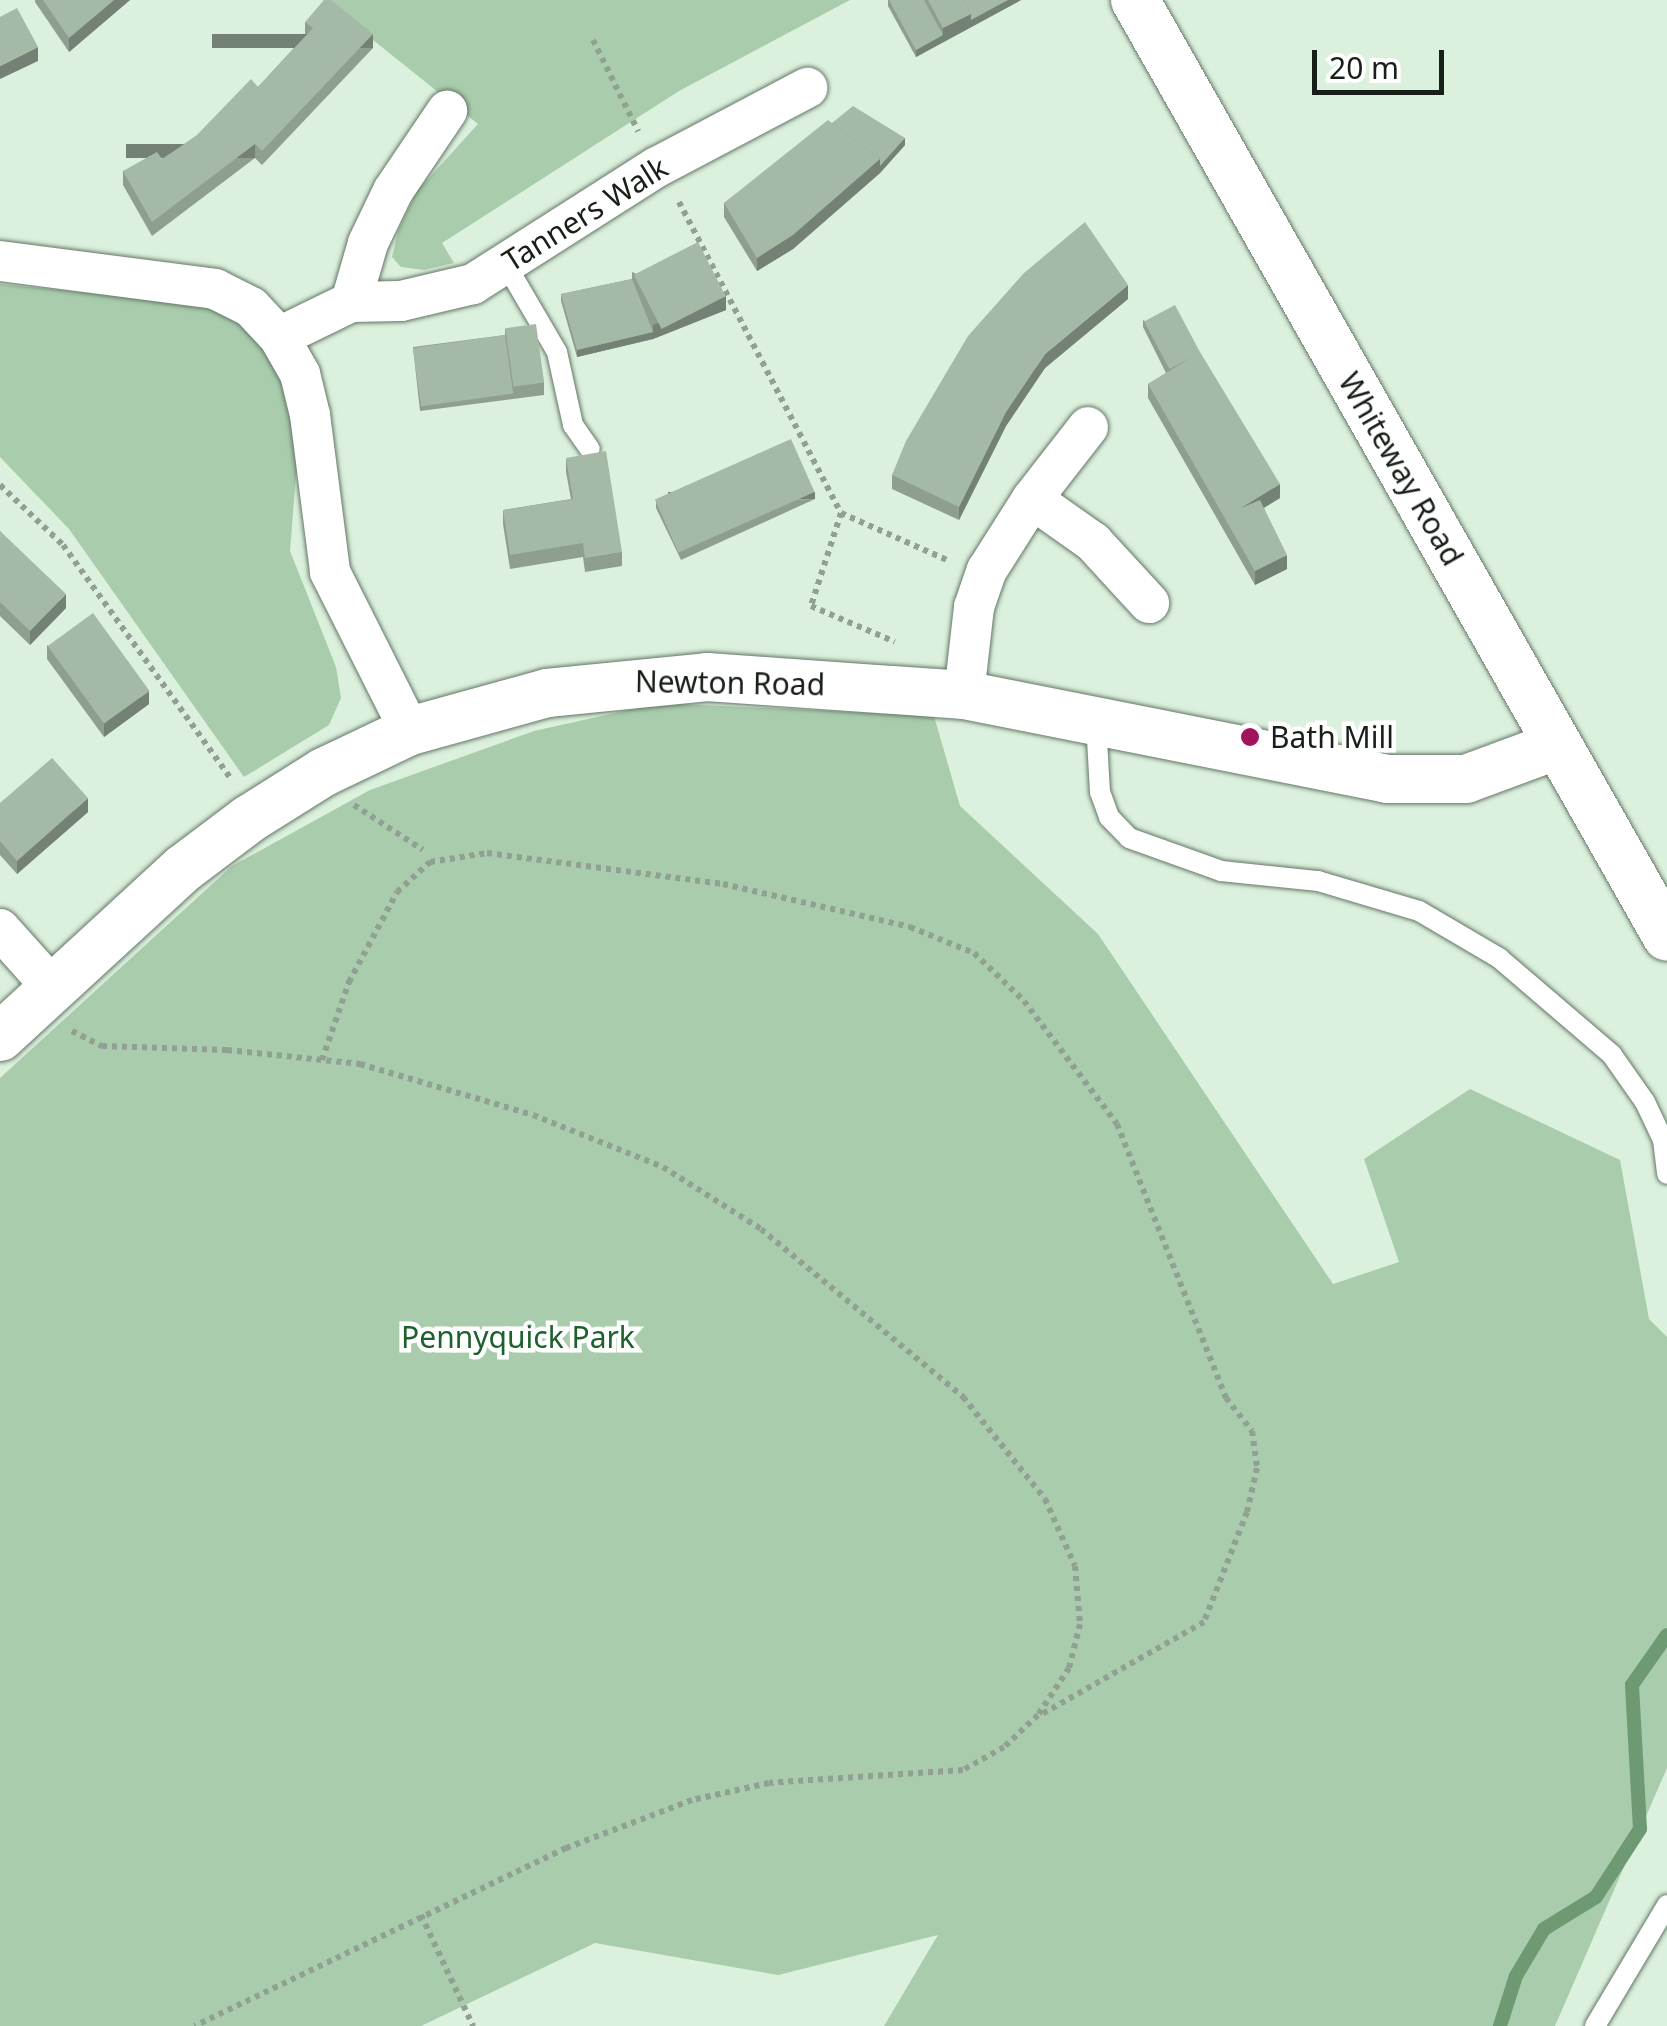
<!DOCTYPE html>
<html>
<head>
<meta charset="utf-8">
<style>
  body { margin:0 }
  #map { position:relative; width:1667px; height:2026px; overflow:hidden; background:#dbf0dd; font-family:"Noto Sans",sans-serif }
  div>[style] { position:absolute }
  .green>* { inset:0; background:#a8ccac }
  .stream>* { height:14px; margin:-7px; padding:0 7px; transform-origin:7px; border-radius:7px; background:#6d9a72 }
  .path>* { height:6px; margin-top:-3px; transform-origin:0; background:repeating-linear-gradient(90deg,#90a092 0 5px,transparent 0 10px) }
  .roads { filter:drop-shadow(0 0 2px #647666) drop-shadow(0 0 2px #647666) }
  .service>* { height:20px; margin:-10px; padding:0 10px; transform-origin:10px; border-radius:10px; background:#fff }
  .minor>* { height:40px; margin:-20px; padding:0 20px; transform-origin:20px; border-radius:20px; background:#fff }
  .tertiary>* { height:48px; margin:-24px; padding:0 24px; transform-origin:24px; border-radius:24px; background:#fff }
  .wall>* { inset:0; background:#8e9f90 }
  .shaded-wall>* { inset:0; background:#748275; transform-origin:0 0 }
  .building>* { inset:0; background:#a5b9a7; transform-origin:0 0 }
  .dots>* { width:28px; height:28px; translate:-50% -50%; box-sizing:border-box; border:5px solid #fff; border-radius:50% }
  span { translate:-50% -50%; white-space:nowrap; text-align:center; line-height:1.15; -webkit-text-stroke:9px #fff; paint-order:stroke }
  .street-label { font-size:30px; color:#181f18 }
  .poi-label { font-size:30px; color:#181f18 }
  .left { translate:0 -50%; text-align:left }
  .park-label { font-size:30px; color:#1e612d }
  .scale { position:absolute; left:1312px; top:50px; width:132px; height:45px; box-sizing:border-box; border:5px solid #181f18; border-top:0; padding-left:12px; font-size:30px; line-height:35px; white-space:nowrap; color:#181f18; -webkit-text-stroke:8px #fff; paint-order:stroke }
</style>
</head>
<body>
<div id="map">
  <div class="green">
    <div style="clip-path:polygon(323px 0,850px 0,679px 91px,442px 243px,454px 263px,424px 270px,401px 267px,392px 257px,398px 231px,417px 191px,478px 124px)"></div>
    <div style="clip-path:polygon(0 284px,207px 305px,265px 338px,301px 413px,290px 551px,336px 667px,341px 698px,329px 725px,244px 777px,69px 529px,0 457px)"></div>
    <div style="clip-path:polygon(660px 703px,934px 716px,960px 806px,1098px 934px,1333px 1284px,1399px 1262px,1364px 1159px,1470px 1089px,1620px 1160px,1649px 1319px,1667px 1337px,1667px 1768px,1555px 2026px,884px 2026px,938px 1935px,778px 1975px,595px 1943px,421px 2026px,0 2026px,0 1078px,232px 866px,370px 790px,534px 731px)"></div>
  </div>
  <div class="stream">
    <div style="left:1500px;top:2026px;width:52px;rotate:-72.3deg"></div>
    <div style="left:1516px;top:1976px;width:55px;rotate:-59.2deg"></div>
    <div style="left:1544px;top:1929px;width:61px;rotate:-31.6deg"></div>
    <div style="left:1596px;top:1897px;width:81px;rotate:-57.1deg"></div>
    <div style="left:1640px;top:1829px;width:144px;rotate:-93.2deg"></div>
    <div style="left:1632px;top:1685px;width:61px;rotate:-55deg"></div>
  </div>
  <div class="path">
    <div style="left:593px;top:40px;width:102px;rotate:63.7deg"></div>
    <div style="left:679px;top:202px;width:351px;rotate:62.5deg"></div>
    <div style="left:841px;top:513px;width:116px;rotate:23.9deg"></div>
    <div style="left:0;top:485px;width:87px;rotate:43.6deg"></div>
    <div style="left:63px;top:545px;width:286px;rotate:54.3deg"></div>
    <div style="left:841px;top:513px;width:98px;rotate:107.9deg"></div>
    <div style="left:811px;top:606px;width:91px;rotate:23.2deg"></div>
    <div style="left:354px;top:805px;width:82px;rotate:33.1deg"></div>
    <div style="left:72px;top:1031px;width:34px;rotate:27deg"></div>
    <div style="left:102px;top:1046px;width:125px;rotate:1.8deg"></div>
    <div style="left:227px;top:1050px;width:134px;rotate:6deg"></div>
    <div style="left:360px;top:1064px;width:180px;rotate:16.4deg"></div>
    <div style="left:533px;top:1115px;width:140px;rotate:21.8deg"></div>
    <div style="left:663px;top:1167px;width:116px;rotate:32.3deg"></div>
    <div style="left:761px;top:1229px;width:263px;rotate:39.7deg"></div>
    <div style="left:963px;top:1397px;width:131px;rotate:51.2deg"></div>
    <div style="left:1045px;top:1499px;width:73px;rotate:65.9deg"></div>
    <div style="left:1075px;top:1566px;width:58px;rotate:85.1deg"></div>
    <div style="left:1080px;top:1624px;width:45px;rotate:104deg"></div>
    <div style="left:1069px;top:1668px;width:56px;rotate:123.4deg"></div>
    <div style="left:1038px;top:1715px;width:47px;rotate:136.7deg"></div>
    <div style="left:1004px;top:1747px;width:47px;rotate:150.7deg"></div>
    <div style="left:963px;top:1770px;width:194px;rotate:176.2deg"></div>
    <div style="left:769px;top:1783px;width:79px;rotate:167.6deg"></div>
    <div style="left:692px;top:1800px;width:135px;rotate:159.1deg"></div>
    <div style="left:566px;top:1848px;width:412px;rotate:154.4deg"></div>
    <div style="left:322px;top:1060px;width:83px;rotate:-70.9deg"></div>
    <div style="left:349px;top:982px;width:102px;rotate:-61.9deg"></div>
    <div style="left:397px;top:892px;width:45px;rotate:-42.3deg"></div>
    <div style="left:430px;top:862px;width:58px;rotate:-9deg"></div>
    <div style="left:487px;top:853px;width:238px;rotate:7.5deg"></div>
    <div style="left:723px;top:884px;width:192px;rotate:12.9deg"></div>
    <div style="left:910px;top:927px;width:69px;rotate:22.1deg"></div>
    <div style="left:974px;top:953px;width:69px;rotate:43.8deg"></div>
    <div style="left:1024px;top:1001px;width:154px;rotate:52.9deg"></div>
    <div style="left:1117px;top:1124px;width:295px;rotate:68.3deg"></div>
    <div style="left:1226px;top:1398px;width:42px;rotate:51.8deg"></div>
    <div style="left:1252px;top:1431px;width:37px;rotate:82deg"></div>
    <div style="left:1257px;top:1468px;width:45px;rotate:102.8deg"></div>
    <div style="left:1247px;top:1512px;width:118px;rotate:111.4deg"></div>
    <div style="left:1204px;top:1622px;width:186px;rotate:150.4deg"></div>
    <div style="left:421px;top:1915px;width:123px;rotate:64.9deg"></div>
  </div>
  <div class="roads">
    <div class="service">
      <div style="left:505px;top:263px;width:103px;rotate:59.7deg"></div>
      <div style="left:557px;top:352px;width:75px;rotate:77.6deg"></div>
      <div style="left:573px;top:425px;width:29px;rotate:55deg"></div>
      <div style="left:1096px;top:721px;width:71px;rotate:86.8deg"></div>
      <div style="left:1100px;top:792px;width:27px;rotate:70deg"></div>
      <div style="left:1109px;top:817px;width:29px;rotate:46deg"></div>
      <div style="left:1129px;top:838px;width:98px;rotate:19.7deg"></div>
      <div style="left:1221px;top:871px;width:98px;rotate:5.9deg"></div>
      <div style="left:1318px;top:881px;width:105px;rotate:16.5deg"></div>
      <div style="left:1419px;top:911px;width:93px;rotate:30.4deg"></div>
      <div style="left:1499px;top:958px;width:149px;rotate:40.6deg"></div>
      <div style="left:1612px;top:1055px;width:57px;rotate:54.9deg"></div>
      <div style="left:1645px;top:1102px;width:42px;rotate:64.7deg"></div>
      <div style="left:1663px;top:1140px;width:34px;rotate:83deg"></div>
      <div style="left:1595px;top:2026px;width:141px;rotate:-59.2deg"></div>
    </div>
    <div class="minor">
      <div style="left:0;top:261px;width:217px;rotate:7.4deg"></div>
      <div style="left:215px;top:289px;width:40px;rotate:26.6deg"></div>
      <div style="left:251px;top:307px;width:41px;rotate:47deg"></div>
      <div style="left:279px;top:337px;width:43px;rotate:60.4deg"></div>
      <div style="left:300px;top:374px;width:42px;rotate:76.3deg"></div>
      <div style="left:310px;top:415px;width:158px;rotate:82.7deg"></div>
      <div style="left:330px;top:572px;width:178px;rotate:63.3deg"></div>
      <div style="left:351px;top:302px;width:61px;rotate:-73.9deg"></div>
      <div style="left:368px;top:243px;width:58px;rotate:-64.3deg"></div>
      <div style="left:393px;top:191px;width:97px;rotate:-56deg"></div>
      <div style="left:279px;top:337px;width:80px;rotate:-25.9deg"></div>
      <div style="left:351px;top:302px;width:50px;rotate:-1.1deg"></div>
      <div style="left:401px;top:301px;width:74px;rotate:-13.3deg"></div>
      <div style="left:473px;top:284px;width:218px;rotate:-32.5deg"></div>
      <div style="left:657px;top:167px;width:170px;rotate:-27.8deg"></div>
      <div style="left:1032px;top:499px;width:91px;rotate:-52.1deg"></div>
      <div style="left:964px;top:695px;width:89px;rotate:-83.5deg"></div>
      <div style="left:974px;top:607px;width:39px;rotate:-71deg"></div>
      <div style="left:987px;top:570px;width:84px;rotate:-57.6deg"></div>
      <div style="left:1032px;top:499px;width:75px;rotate:35.2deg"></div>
      <div style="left:1093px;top:542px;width:83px;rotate:47.4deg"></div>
      <div style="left:0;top:929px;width:76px;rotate:48.2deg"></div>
    </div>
    <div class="tertiary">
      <div style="left:1135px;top:0;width:1077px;rotate:60.41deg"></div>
      <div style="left:0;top:1037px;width:250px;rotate:-42.6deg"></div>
      <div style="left:184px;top:868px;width:81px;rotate:-37deg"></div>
      <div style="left:249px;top:819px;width:89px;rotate:-32.1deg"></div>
      <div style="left:324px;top:772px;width:95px;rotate:-25.5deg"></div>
      <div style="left:410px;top:731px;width:142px;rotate:-15.5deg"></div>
      <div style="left:547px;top:693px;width:161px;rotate:-5.7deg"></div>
      <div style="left:707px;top:677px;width:258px;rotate:4deg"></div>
      <div style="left:964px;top:695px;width:431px;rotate:11.2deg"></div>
      <div style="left:1387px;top:779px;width:79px"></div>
      <div style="left:1466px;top:779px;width:98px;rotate:-20.3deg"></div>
    </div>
  </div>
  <div class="wall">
    <div style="clip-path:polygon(35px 0,130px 0,69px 52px,35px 2px)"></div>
    <div style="clip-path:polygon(888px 0,1021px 0,916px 57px,888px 6px)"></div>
    <div style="clip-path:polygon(305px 22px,373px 48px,262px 165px,255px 158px,152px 236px,123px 185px,123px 171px,162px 159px,196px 136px,258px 87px,305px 36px)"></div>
    <div style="clip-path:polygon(832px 123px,905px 145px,880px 173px,793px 249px,757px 271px,724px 217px,724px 203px)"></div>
    <div style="clip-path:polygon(632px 272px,726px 310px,653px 339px,577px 357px,561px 301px,561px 294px,632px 279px)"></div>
    <div style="clip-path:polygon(1128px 299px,1045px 368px,1006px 426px,959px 520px,892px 489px,892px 475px)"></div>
    <div style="clip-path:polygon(1143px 320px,1200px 353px,1280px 498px,1264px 508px,1287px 569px,1255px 585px,1148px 398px,1148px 384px,1166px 373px,1143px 327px)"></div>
    <div style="clip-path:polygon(505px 328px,544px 382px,544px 395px,420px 411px,413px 347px,505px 335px)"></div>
    <div style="clip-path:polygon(566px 458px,622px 552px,622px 566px,585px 572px,583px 557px,510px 569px,503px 524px,503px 510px,571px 499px,566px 472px)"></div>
    <div style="clip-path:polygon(815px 499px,681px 560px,656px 508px,656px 501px)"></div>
    <div style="clip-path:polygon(0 531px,66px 608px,30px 645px,0 616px)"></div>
    <div style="clip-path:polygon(47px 645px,149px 704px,104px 737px,47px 659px)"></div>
    <div style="clip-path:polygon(0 803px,88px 812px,17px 874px,0 855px)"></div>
  </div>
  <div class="shaded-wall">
    <div style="clip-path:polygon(114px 0,130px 0,69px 52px,69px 38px)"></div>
    <div style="clip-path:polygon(1008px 0,1021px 0,916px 57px,916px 50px,943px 35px,943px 28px,971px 14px)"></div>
    <div style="left:373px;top:34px;width:14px;height:161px;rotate:90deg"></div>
    <div style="clip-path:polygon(38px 47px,38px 61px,0 79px,0 66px)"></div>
    <div style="clip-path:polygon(905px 138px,905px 145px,880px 173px,793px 249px,757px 271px,757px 258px)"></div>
    <div style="left:255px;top:144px;width:14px;height:129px;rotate:90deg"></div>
    <div style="clip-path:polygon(1128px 285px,1128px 299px,1045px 368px,1006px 426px,959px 520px,959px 507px,1006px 412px,1045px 354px)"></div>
    <div style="clip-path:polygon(726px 296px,726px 310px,653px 339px,577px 357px,577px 350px,653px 332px,653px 325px)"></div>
    <div style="clip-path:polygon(1280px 484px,1280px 498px,1241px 521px,1241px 508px)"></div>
    <div style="left:815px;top:492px;width:7px;height:147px;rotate:90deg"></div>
    <div style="clip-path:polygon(1287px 555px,1287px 569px,1255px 585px,1255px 571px)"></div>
    <div style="clip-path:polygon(66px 594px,66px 608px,30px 645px,30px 631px)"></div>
    <div style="clip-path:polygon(149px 691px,149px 704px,104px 737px,104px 723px)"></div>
    <div style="clip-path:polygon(88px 798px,88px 812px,17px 874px,17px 861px)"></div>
  </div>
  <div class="building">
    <div style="clip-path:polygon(43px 0,114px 0,69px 38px)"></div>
    <div style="clip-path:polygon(324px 0,331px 0,373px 34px,262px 151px,255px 144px,152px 222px,123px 171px,157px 152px,162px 159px,196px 136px,251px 79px,258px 87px,313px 28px,305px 22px)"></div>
    <div style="clip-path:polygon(889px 0,924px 0,943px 35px,916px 50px)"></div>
    <div style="clip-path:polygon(928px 0,963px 0,971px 14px,943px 28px)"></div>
    <div style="clip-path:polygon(963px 0,1008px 0,971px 20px,971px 14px)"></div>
    <div style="clip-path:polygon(17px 8px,38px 47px,0 66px,0 17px)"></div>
    <div style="clip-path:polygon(853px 106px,905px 138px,880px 166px,880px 159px,832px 123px)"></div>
    <div style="clip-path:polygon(828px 120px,880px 159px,793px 235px,757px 258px,724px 203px)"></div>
    <div style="clip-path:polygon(1085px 222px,1128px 285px,1045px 354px,1006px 412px,959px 507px,892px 475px,906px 441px,968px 336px,1024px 273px)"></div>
    <div style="left:698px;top:242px;width:61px;height:72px;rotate:63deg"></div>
    <div style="clip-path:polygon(632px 279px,653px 332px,577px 350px,561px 294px)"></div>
    <div style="left:1175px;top:305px;width:54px;height:35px;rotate:62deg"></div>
    <div style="left:536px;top:324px;width:59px;height:31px;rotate:82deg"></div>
    <div style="left:505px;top:335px;width:59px;height:93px;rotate:82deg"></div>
    <div style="clip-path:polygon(1200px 352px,1280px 484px,1241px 508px,1260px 500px,1287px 555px,1255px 571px,1148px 384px)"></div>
    <div style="left:791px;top:439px;width:58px;height:149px;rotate:66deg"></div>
    <div style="clip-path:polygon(606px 451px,622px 552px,585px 558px,583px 543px,510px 555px,503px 510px,573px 499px,566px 458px)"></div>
    <div style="clip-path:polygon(0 531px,66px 594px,30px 631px,0 602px)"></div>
    <div style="left:93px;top:613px;width:96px;height:56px;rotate:54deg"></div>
    <div style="clip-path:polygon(52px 758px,88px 798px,17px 861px,0 841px,0 803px)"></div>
  </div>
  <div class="dots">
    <div style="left:1250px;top:737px;background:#a1135b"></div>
  </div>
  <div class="street-label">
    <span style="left:585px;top:214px;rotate:-32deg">Tanners Walk</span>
    <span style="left:1401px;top:469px;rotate:60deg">Whiteway Road</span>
    <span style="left:730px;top:683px;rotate:1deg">Newton Road</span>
  </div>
  <div class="poi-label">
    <span class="left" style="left:1270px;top:737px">Bath Mill</span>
  </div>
  <div class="park-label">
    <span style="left:518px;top:1337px">Pennyquick Park</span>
  </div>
  <div class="scale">20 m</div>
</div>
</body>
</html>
